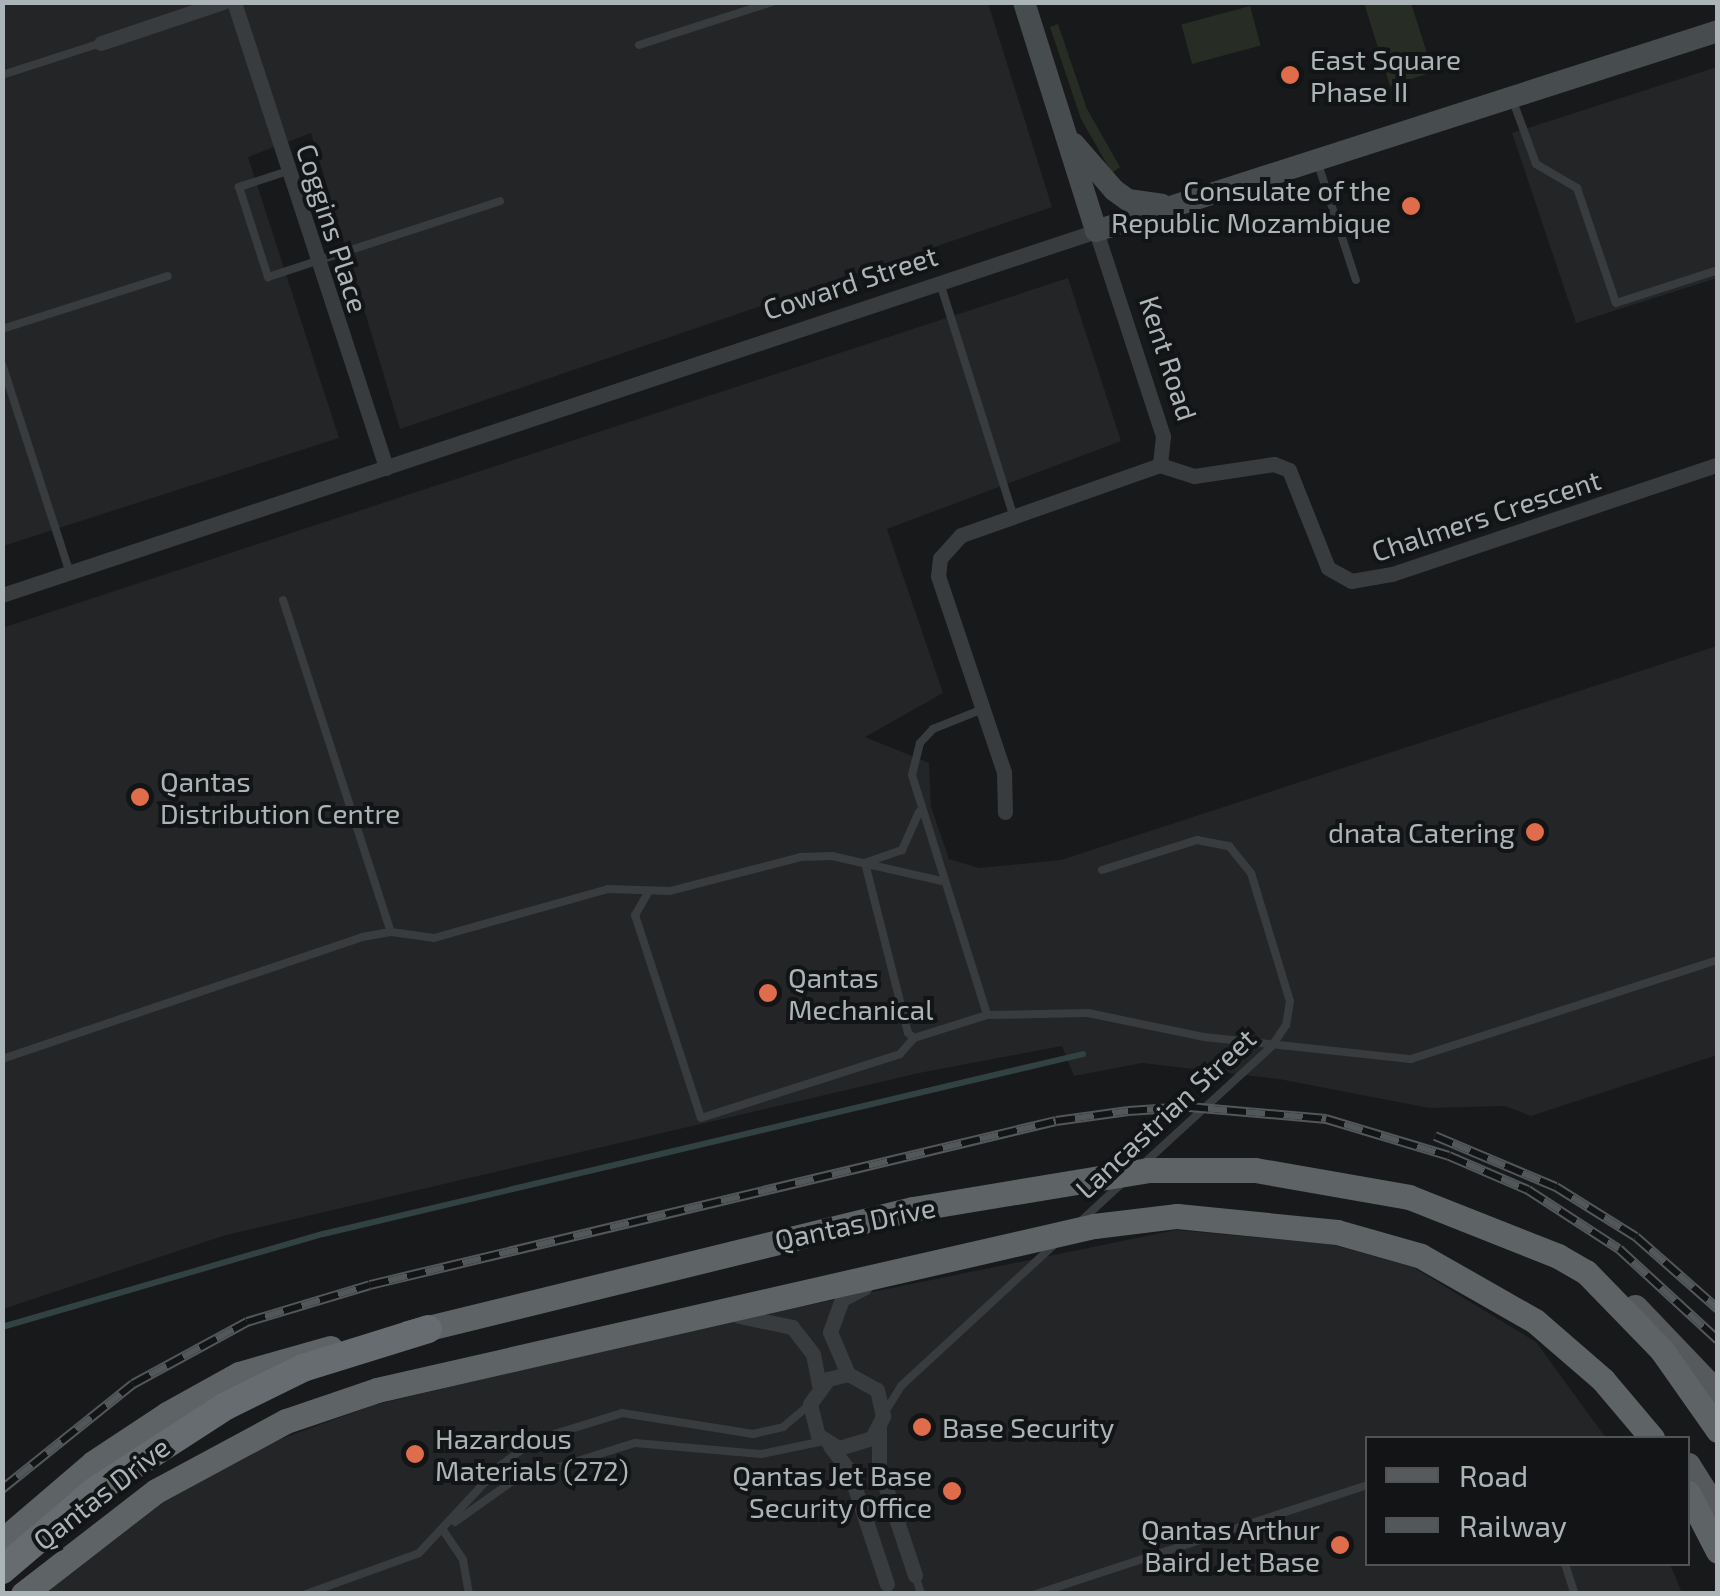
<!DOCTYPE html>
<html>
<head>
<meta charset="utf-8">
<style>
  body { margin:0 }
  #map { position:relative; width:1720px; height:1596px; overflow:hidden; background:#18191a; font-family:"Exo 2",sans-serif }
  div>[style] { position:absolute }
  .built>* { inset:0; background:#242526 }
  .green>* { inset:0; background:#272c24; transform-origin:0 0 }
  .stream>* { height:6px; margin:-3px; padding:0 3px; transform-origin:3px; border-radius:3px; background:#324141 }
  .service>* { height:8px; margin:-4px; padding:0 4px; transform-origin:4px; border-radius:4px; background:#393c3e }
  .minor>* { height:15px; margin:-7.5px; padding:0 7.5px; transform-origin:7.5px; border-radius:7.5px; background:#393c3e }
  .secondary>* { height:22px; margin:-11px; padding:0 11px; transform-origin:11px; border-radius:11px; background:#474c4e }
  .primary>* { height:25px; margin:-12.5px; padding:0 12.5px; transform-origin:12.5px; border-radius:12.5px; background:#565a5d }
  .trunk>* { height:25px; margin:-12.5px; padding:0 12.5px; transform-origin:12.5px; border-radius:12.5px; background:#5e6366 }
  .motorway>* { height:28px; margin:-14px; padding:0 14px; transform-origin:14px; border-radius:14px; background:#666c6f }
  .rail>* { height:10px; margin-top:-5px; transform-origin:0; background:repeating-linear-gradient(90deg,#131415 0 19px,#525759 0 38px); box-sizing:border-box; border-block:2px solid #525759 }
  .dots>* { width:28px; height:28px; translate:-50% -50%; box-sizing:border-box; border:5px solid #131415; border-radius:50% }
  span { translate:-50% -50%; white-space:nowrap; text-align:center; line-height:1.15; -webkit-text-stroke:8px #131415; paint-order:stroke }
  .poi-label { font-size:28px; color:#abb5b8 }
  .left { translate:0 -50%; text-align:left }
  .right { translate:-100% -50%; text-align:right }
  .street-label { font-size:28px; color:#abb5b8 }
  .frame { position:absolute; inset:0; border:5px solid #abb5b8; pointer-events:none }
  .legend { position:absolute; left:1365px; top:1436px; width:325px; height:130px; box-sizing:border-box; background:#131415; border:2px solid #505456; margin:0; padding:12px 18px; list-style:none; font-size:30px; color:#abb5b8 }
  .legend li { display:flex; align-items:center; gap:20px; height:50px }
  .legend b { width:50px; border:2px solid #505456 }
</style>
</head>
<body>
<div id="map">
  <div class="built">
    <div style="clip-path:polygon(3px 3px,988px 3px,1052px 207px,400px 429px,311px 133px,248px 157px,339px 438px,3px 546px)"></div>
    <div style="clip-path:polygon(1717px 67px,1717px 278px,1576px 323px,1512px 133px)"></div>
    <div style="clip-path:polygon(1068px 278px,1121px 441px,887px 529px,943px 693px,865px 737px,929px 763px,931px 807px,949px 859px,979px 868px,1061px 860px,1717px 646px,1717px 1055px,1531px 1116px,1505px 1106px,1429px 1108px,1279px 1079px,1142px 1063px,1074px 1076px,1062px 1046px,919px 1073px,226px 1235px,3px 1309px,2px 628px)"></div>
    <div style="clip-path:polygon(1176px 1230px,1330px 1244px,1413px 1267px,1536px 1342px,1606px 1438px,1368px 1438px,1368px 1564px,1670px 1564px,1682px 1593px,42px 1594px,163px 1499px,256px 1448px,374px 1405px,691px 1329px)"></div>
  </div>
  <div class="green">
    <div style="clip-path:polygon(1364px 3px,1411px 3px,1433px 72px,1390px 86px)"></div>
    <div style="left:1250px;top:6px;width:41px;height:71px;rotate:75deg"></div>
    <div style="clip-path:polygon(1058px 24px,1087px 109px,1120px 167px,1112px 173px,1081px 119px,1050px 27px)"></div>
  </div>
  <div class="stream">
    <div style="left:2px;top:1327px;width:334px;rotate:-16.2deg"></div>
    <div style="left:323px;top:1234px;width:781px;rotate:-13.32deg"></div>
  </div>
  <div class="service">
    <div style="left:639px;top:45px;width:140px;rotate:-17.9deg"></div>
    <div style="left:2px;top:75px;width:104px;rotate:-17.9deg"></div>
    <div style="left:1513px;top:101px;width:67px;rotate:69.9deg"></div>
    <div style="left:1536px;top:164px;width:48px;rotate:30.3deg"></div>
    <div style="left:1577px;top:188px;width:121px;rotate:71.3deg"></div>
    <div style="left:1616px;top:303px;width:107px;rotate:-17.9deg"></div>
    <div style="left:1318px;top:164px;width:122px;rotate:71.9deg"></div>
    <div style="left:288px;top:171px;width:52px;rotate:161.9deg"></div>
    <div style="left:239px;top:187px;width:95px;rotate:72.1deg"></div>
    <div style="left:268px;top:277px;width:244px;rotate:-18.1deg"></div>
    <div style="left:940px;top:283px;width:245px;rotate:72.5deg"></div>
    <div style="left:2px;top:329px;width:174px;rotate:-17.7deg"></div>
    <div style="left:2px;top:364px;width:220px;rotate:72deg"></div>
    <div style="left:283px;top:600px;width:349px;rotate:72deg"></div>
    <div style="left:983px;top:709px;width:54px;rotate:158.2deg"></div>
    <div style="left:933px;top:729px;width:19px;rotate:133deg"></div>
    <div style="left:920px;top:743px;width:33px;rotate:104deg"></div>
    <div style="left:912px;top:775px;width:251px;rotate:72.6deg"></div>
    <div style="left:987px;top:1015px;width:101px;rotate:-1.1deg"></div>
    <div style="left:1088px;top:1013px;width:118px;rotate:11.7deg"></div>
    <div style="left:1204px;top:1037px;width:208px;rotate:6.1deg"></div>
    <div style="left:1411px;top:1059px;width:323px;rotate:-17.9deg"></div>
    <div style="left:919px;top:812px;width:42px;rotate:114.1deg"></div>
    <div style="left:902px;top:850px;width:39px;rotate:161deg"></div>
    <div style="left:865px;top:863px;width:175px;rotate:75.8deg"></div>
    <div style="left:908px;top:1033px;width:8px;rotate:40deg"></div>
    <div style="left:914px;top:1038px;width:77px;rotate:-17.5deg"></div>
    <div style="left:1102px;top:870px;width:100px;rotate:-17.5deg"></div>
    <div style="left:1197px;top:840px;width:33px;rotate:11deg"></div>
    <div style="left:1229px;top:846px;width:35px;rotate:51deg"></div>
    <div style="left:1251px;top:873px;width:134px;rotate:73.1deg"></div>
    <div style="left:1290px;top:1001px;width:24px;rotate:99deg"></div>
    <div style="left:1286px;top:1025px;width:25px;rotate:124deg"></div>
    <div style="left:1272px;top:1046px;width:175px;rotate:137.5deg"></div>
    <div style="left:649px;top:891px;width:28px;rotate:120deg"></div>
    <div style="left:635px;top:915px;width:213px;rotate:72deg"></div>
    <div style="left:701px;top:1118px;width:209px;rotate:-17.8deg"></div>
    <div style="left:900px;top:1054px;width:21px;rotate:-49deg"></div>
    <div style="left:2px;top:1059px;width:380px;rotate:-18.7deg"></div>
    <div style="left:362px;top:937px;width:29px;rotate:-10deg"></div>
    <div style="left:391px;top:932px;width:43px;rotate:7.9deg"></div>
    <div style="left:434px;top:938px;width:181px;rotate:-15.7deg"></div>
    <div style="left:608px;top:889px;width:62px;rotate:1.8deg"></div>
    <div style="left:670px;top:891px;width:135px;rotate:-14.5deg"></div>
    <div style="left:801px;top:857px;width:31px;rotate:-2deg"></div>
    <div style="left:832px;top:856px;width:113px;rotate:12.8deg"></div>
    <div style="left:1081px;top:1221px;width:56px;rotate:-42.8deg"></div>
    <div style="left:885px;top:1412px;width:31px;rotate:-58deg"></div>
    <div style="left:901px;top:1386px;width:209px;rotate:-42.7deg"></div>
    <div style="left:455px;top:1522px;width:69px;rotate:-35.5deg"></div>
    <div style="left:511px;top:1482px;width:130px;rotate:-17.5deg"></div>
    <div style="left:635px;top:1443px;width:126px;rotate:5deg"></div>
    <div style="left:761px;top:1454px;width:64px;rotate:-11.7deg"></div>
    <div style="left:443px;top:1530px;width:36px;rotate:56deg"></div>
    <div style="left:463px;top:1560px;width:35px;rotate:80deg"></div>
    <div style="left:1565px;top:1564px;width:32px;rotate:72deg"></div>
    <div style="left:915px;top:1575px;width:20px;rotate:72deg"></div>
    <div style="left:306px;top:1594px;width:120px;rotate:-19.9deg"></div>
    <div style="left:419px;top:1553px;width:120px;rotate:-47deg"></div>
    <div style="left:501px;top:1465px;width:42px;rotate:-36.3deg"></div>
    <div style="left:535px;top:1440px;width:91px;rotate:-17.2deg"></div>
    <div style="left:622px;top:1413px;width:133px;rotate:9.1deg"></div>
    <div style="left:753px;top:1434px;width:31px;rotate:-13deg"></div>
    <div style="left:783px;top:1427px;width:35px;rotate:-40deg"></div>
    <div style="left:1036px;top:1594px;width:349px;rotate:-18.2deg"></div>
  </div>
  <div class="minor">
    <div style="left:234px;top:2px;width:490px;rotate:71.9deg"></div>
    <div style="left:101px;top:43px;width:129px;rotate:-18.6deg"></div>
    <div style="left:1160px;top:465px;width:36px;rotate:18deg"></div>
    <div style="left:1194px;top:476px;width:81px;rotate:-8.5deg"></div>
    <div style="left:1274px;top:464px;width:16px;rotate:22deg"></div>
    <div style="left:1289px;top:470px;width:105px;rotate:68.3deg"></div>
    <div style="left:1328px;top:568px;width:26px;rotate:29deg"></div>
    <div style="left:1351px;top:581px;width:42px;rotate:-9.7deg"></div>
    <div style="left:1392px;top:574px;width:344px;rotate:-18.6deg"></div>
    <div style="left:2px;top:595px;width:1153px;rotate:-18.4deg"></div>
    <div style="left:1096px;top:231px;width:216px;rotate:71.9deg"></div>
    <div style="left:1163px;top:436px;width:29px;rotate:96deg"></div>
    <div style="left:1160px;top:465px;width:211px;rotate:160.6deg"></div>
    <div style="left:961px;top:535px;width:31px;rotate:132deg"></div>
    <div style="left:940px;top:558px;width:18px;rotate:96deg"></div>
    <div style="left:938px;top:576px;width:207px;rotate:71.4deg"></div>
    <div style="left:1004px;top:772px;width:40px;rotate:88.6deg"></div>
    <div style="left:739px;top:1316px;width:54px;rotate:11.7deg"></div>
    <div style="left:792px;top:1327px;width:34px;rotate:52deg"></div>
    <div style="left:813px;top:1354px;width:33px;rotate:79deg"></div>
    <div style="left:848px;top:1374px;width:21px;rotate:166deg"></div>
    <div style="left:828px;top:1379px;width:31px;rotate:126deg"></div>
    <div style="left:810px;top:1404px;width:32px;rotate:76deg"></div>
    <div style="left:818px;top:1435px;width:25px;rotate:32deg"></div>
    <div style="left:839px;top:1448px;width:34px;rotate:-17deg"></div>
    <div style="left:872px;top:1438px;width:25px;rotate:-63deg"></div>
    <div style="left:883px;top:1416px;width:27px;rotate:-103deg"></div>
    <div style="left:877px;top:1390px;width:33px;rotate:-151deg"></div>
    <div style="left:848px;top:1374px;width:46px;rotate:-113.2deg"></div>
    <div style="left:830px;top:1332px;width:35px;rotate:-70deg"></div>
    <div style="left:842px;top:1299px;width:25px;rotate:-27deg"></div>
    <div style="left:879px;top:1429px;width:38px;rotate:90deg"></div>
    <div style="left:879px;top:1467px;width:114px;rotate:71.6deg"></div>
    <div style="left:830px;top:1446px;width:31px;rotate:52deg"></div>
    <div style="left:849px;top:1470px;width:120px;rotate:71.6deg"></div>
  </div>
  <div class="secondary">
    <div style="left:1024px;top:2px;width:240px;rotate:72.5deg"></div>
    <div style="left:1096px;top:231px;width:653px;rotate:-17.82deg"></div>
    <div style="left:1074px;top:144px;width:61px;rotate:49deg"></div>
    <div style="left:1114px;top:190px;width:17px;rotate:36deg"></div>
    <div style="left:1128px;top:200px;width:34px;rotate:8deg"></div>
  </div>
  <div class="primary">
    <div style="left:1635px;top:1307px;width:120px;rotate:46.3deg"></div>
    <div style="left:1688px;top:1465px;width:57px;rotate:58deg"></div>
  </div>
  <div class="trunk">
    <div style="left:408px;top:1333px;width:520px;rotate:-13.8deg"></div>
    <div style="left:913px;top:1209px;width:238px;rotate:-9.4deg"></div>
    <div style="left:1148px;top:1170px;width:107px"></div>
    <div style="left:1255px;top:1170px;width:156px;rotate:9.9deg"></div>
    <div style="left:1409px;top:1197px;width:160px;rotate:21.6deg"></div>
    <div style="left:1558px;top:1256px;width:32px;rotate:30deg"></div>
    <div style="left:1586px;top:1272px;width:107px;rotate:45.8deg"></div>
    <div style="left:1661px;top:1349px;width:99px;rotate:54.9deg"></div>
    <div style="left:1688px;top:1493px;width:65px;rotate:62.7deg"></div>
    <div style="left:2px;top:1541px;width:120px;rotate:-40.6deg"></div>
    <div style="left:93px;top:1463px;width:89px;rotate:-33.5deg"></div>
    <div style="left:167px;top:1414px;width:82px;rotate:-29.1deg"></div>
    <div style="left:239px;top:1374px;width:95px;rotate:-15.9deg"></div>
    <div style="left:23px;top:1594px;width:168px;rotate:-37.8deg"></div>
    <div style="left:156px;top:1491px;width:148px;rotate:-28.3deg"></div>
    <div style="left:286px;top:1421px;width:96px;rotate:-18.8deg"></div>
    <div style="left:377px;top:1390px;width:736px;rotate:-12.88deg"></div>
    <div style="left:1094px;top:1226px;width:84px;rotate:-6.9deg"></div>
    <div style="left:1177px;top:1216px;width:161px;rotate:5.7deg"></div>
    <div style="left:1337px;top:1232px;width:87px;rotate:15.9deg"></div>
    <div style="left:1421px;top:1256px;width:131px;rotate:29.7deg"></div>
    <div style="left:1535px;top:1321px;width:90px;rotate:40.9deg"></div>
    <div style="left:1603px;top:1380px;width:76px;rotate:49.8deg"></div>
  </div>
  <div class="motorway">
    <div style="left:2px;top:1570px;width:123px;rotate:-40.4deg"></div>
    <div style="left:96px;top:1490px;width:155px;rotate:-32.9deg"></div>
    <div style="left:226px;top:1406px;width:86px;rotate:-26.3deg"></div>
    <div style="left:303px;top:1368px;width:131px;rotate:-17.3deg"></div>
  </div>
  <div class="rail">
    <div style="left:1435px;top:1136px;width:131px;rotate:22.9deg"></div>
    <div style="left:1556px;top:1187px;width:94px;rotate:32deg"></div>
    <div style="left:1636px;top:1237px;width:109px;rotate:41.3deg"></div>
    <div style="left:2px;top:1489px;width:168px;rotate:-38.7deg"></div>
    <div style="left:133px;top:1384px;width:130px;rotate:-28.5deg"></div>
    <div style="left:247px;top:1322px;width:128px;rotate:-16.7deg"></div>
    <div style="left:370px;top:1285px;width:705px;rotate:-13.45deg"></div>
    <div style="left:1056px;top:1121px;width:73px;rotate:-7.9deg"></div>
    <div style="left:1128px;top:1111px;width:61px;rotate:-3.8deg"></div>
    <div style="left:1189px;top:1107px;width:138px;rotate:5deg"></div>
    <div style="left:1326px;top:1119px;width:128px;rotate:16.7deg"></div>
    <div style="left:1449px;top:1156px;width:86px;rotate:23.3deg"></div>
    <div style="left:1528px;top:1190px;width:108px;rotate:33deg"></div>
    <div style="left:1619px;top:1249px;width:134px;rotate:42.6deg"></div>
  </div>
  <div class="dots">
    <div style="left:1290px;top:75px;background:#df6c4b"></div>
    <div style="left:1411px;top:206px;background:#df6c4b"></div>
    <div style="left:140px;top:797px;background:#df6c4b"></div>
    <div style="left:1535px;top:832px;background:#df6c4b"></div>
    <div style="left:768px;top:993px;background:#df6c4b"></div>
    <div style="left:922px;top:1427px;background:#df6c4b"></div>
    <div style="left:415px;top:1454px;background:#df6c4b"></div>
    <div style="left:952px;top:1491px;background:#df6c4b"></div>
    <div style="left:1340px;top:1545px;background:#df6c4b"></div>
  </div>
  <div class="poi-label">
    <span class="left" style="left:1310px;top:75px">East Square<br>Phase II</span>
    <span class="right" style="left:1391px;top:206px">Consulate of the<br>Republic Mozambique</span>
    <span class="left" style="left:160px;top:797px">Qantas<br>Distribution Centre</span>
    <span class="right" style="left:1515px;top:832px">dnata Catering</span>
    <span class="left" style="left:788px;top:993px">Qantas<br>Mechanical</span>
    <span class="left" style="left:942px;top:1427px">Base Security</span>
    <span class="left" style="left:435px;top:1454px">Hazardous<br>Materials (272)</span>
    <span class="right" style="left:932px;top:1491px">Qantas Jet Base<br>Security Office</span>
    <span class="right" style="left:1320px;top:1545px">Qantas Arthur<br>Baird Jet Base</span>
  </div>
  <div class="street-label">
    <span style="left:333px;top:228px;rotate:72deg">Coggins Place</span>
    <span style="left:850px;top:282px;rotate:-18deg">Coward Street</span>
    <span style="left:1169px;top:358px;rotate:72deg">Kent Road</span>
    <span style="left:1486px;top:515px;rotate:-18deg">Chalmers Crescent</span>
    <span style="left:1165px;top:1113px;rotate:-43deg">Lancastrian Street</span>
    <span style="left:855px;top:1223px;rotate:-12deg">Qantas Drive</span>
    <span style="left:101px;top:1493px;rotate:-38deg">Qantas Drive</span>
  </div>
  <div class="frame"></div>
  <ul class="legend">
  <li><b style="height:12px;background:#565a5d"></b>Road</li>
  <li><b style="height:12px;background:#525759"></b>Railway</li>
  </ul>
</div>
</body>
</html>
